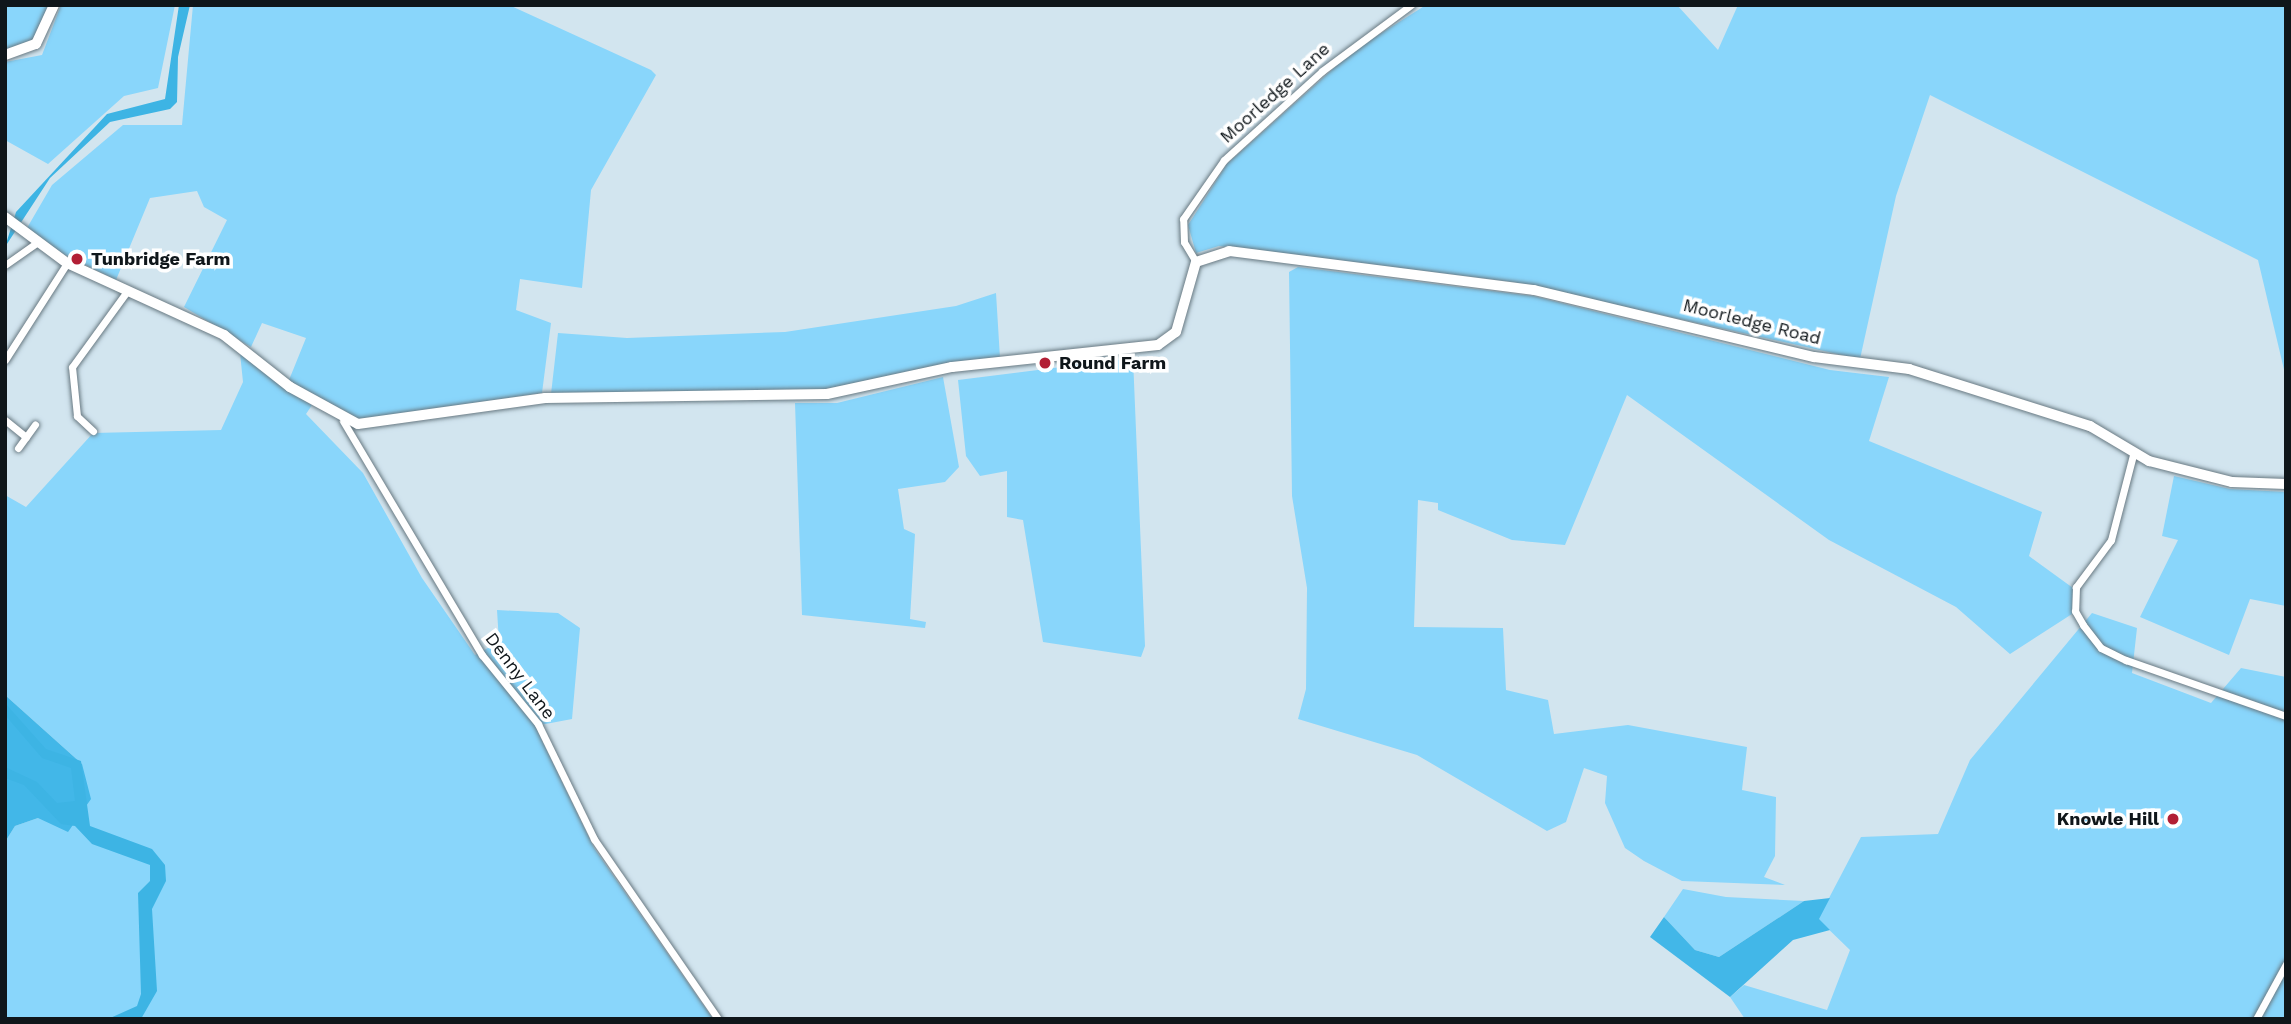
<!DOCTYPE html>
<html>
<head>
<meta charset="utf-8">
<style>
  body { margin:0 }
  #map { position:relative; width:2291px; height:1024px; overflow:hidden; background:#d2e5ef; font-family:"Work Sans",sans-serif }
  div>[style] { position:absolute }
  .green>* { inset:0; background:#89d6fb }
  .forest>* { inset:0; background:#42b7e8 }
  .water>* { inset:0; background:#3db4e4 }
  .roads { filter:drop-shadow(0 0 2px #687982) drop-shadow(0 0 2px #687982) }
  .street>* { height:7px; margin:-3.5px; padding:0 3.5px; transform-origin:3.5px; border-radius:3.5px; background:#fff }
  .secondary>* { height:10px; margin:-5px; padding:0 5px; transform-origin:5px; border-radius:5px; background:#fff }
  .dots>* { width:19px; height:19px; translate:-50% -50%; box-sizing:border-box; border:4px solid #fff; border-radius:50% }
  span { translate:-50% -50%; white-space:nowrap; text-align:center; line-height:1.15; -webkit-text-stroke:7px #fff; paint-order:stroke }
  .street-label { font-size:18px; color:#0f161a }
  .poi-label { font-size:18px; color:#0f161a; font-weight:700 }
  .left { translate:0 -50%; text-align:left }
  .right { translate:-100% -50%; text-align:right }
  .frame { position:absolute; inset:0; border:7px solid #0f161a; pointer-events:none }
</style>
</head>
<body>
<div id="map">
  <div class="green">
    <div style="clip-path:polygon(5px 5px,49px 5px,36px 40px,5px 51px)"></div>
    <div style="clip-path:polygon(61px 5px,175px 5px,158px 88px,124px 96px,48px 164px,5px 140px,5px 62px,42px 55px)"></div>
    <div style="clip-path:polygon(193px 5px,509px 5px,651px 70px,656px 75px,591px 190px,582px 288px,520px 279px,516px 310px,551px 323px,542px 393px,359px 420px,341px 413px,289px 380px,306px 338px,262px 323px,251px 347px,184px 307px,227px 220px,204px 207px,197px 191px,150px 198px,116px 280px,51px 248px,27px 228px,52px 185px,123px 125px,182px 125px)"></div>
    <div style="clip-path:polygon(1426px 5px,1677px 5px,1718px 50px,1738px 5px,2286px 5px,2286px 378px,2258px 260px,1930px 95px,1896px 196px,1860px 359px,1513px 282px,1219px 246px,1196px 253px,1188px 225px,1227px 164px,1353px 51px)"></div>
    <div style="clip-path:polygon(1298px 267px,1533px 296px,1830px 370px,1889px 377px,1869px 441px,2042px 512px,2029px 556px,2073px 588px,2072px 614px,2010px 654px,1956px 607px,1829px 540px,1627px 395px,1565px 545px,1512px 540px,1438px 510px,1438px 503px,1418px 500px,1414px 627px,1503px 628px,1506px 690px,1548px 700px,1554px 734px,1628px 725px,1747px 747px,1742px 790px,1776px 797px,1775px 856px,1764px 877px,1785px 885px,1682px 881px,1644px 861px,1625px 848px,1605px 803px,1607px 776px,1584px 768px,1566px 822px,1547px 831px,1417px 755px,1298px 719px,1306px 689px,1307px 588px,1292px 496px,1289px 272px)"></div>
    <div style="clip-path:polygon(996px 293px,1000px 358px,813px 391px,551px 394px,558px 333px,627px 338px,785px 332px,956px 306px)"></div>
    <div style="clip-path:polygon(240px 353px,312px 405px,306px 414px,363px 473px,422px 578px,475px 655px,499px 642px,497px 610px,558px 613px,580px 628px,572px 719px,535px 726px,594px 848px,713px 1019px,5px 1019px,5px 842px,15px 826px,38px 818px,82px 764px,5px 695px,5px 495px,26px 507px,93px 433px,221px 430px,243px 382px)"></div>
    <div style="clip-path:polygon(1133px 358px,1145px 646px,1141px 657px,1043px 642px,1023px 520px,1007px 517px,1007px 471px,980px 476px,966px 456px,958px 380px)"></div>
    <div style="clip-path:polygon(943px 377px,959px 467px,945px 482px,898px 489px,904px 529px,915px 534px,910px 619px,926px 622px,925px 628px,802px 615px,795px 403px,837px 403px)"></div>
    <div style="clip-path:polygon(2174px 476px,2230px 489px,2286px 492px,2286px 606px,2250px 599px,2229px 655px,2140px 617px,2178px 540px,2162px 536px)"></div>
    <div style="clip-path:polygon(2092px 613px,2137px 628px,2132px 673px,2211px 703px,2241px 668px,2286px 677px,2286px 1019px,1745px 1019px,1730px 997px,1744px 985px,1827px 1010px,1850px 950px,1818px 919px,1861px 837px,1938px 834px,1970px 760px)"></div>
    <div style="clip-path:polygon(1683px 889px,1726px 897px,1804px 901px,1719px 957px,1695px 950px,1664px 917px)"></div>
  </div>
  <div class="forest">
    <div style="clip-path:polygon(5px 695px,82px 764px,91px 799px,68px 832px,38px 818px,15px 826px,5px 842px)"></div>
    <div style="clip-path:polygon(1830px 898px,1819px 919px,1830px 930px,1793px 940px,1730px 997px,1650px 937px,1664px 917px,1695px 950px,1719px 957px,1804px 901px)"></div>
  </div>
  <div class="water">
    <div style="clip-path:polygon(179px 5px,190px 5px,178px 57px,177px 102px,170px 109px,110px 122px,50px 178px,5px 247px,16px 212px,107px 114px,165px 99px)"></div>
    <div style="clip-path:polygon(5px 703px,46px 749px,81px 761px,90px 826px,152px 849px,165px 865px,166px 881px,152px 909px,157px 991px,141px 1019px,108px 1019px,137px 1006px,141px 994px,138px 893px,150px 881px,150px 865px,92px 844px,75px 826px,61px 824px,24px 785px,5px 778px,5px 767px,37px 782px,57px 803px,75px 801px,71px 768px,42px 758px,5px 715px)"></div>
  </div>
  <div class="roads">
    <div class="street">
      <div style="left:1196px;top:262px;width:23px;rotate:-121deg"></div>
      <div style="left:1184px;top:242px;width:23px;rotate:-92deg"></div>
      <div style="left:1183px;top:219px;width:72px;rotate:-55.2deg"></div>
      <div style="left:1224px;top:160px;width:132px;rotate:-42.2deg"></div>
      <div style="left:1322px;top:71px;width:111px;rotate:-36.6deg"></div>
      <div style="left:5px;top:265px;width:38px;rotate:-35deg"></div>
      <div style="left:5px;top:360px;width:115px;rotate:-57.4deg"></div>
      <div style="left:5px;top:420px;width:27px;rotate:39deg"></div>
      <div style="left:343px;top:421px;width:272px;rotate:59.3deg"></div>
      <div style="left:482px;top:655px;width:89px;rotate:50.9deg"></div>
      <div style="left:538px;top:724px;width:128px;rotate:64deg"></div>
      <div style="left:594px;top:839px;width:219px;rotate:55.4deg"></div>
      <div style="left:93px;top:431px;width:22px;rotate:-137deg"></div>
      <div style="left:77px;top:416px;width:49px;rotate:-95.8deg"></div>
      <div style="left:72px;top:367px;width:95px;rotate:-54deg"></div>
      <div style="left:18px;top:448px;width:29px;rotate:-54deg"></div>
      <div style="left:2133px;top:455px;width:88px;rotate:104.5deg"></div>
      <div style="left:2111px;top:540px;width:59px;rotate:126.7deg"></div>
      <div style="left:2076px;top:587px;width:24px;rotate:92deg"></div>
      <div style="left:2075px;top:611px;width:16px;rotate:60deg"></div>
      <div style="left:2083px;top:625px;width:29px;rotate:52deg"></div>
      <div style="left:2101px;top:648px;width:28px;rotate:26deg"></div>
      <div style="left:2126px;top:660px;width:170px;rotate:19.3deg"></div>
      <div style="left:2256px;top:1019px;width:63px;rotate:-61.4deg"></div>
    </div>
    <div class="secondary">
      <div style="left:5px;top:55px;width:33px;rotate:-20deg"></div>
      <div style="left:36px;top:44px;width:43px;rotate:-65.2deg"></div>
      <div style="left:5px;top:217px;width:77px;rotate:36.6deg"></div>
      <div style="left:67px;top:263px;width:173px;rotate:24.6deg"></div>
      <div style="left:224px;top:335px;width:84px;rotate:38.2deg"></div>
      <div style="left:290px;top:387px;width:77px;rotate:28.6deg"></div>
      <div style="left:358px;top:424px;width:189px;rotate:-7.9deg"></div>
      <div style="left:545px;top:398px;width:282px;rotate:-0.8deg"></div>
      <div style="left:827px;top:394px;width:128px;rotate:-12.2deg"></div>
      <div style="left:952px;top:367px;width:207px;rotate:-6.1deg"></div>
      <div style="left:1158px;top:345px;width:22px;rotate:-36deg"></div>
      <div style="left:1176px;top:332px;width:73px;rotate:-74.1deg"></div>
      <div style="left:1196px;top:262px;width:35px;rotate:-18deg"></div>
      <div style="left:1229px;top:251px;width:307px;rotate:7.3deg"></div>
      <div style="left:1534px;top:290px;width:288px;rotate:13.5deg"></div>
      <div style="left:1814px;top:357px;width:96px;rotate:7.2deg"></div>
      <div style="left:1909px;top:369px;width:190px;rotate:17.5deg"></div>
      <div style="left:2090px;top:426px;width:69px;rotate:30.7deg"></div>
      <div style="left:2149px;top:461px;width:86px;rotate:14.2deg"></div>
      <div style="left:2232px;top:482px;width:54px;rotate:2.1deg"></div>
    </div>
  </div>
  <div class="dots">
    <div style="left:77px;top:259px;background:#b21f35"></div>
    <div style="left:1045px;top:363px;background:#b21f35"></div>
    <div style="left:2173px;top:819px;background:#b21f35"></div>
  </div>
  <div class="street-label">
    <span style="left:1275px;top:93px;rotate:-42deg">Moorledge Lane</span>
    <span style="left:1752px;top:322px;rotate:14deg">Moorledge Road</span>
    <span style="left:520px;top:676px;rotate:53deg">Denny Lane</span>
  </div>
  <div class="poi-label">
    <span class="left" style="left:91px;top:259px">Tunbridge Farm</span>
    <span class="left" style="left:1059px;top:363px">Round Farm</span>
    <span class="right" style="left:2159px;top:819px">Knowle Hill</span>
  </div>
  <div class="frame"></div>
</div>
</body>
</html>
